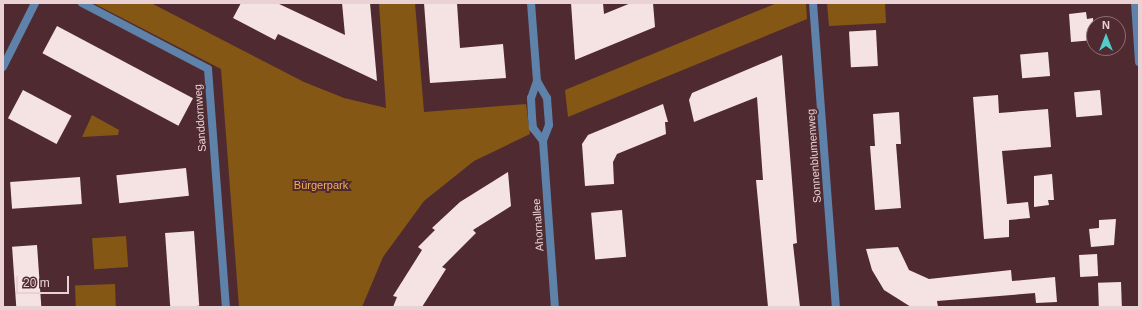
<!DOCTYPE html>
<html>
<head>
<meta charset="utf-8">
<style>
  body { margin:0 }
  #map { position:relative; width:1142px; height:310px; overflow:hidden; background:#4f2b31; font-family:Helvetica,sans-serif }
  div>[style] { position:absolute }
  .green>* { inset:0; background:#855714; transform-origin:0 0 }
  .building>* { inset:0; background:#f5e3e4; transform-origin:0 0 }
  .minor>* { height:8px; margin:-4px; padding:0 4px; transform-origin:4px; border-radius:4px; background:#5e82a9 }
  span { translate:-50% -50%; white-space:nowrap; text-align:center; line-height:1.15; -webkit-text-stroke:4px #4f2b31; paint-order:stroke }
  .street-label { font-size:11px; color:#ead2d4 }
  .park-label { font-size:11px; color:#f3af57 }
  .frame { position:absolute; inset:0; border:4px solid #ead2d4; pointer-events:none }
  .north { position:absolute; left:1086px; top:16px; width:40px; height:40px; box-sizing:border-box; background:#4f2b31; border:1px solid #8d6e72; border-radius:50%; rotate:0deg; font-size:11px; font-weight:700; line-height:16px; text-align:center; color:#ead2d4 }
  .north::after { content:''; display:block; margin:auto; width:14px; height:18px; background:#54cdc8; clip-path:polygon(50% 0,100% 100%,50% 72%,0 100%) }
  .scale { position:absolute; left:16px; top:276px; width:53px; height:18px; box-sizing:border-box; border:2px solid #ead2d4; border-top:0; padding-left:5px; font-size:12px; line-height:14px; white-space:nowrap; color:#ead2d4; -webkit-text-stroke:3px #4f2b31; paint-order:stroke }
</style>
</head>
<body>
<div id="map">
  <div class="green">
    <div style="clip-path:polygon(93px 3px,151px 3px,304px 82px,344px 98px,386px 108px,379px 3px,415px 3px,424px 112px,526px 104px,530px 134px,474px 161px,424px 201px,383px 257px,362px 307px,239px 307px,221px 69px)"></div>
    <div style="clip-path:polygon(777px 3px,806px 3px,807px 19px,568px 117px,565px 90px)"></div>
    <div style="clip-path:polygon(827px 3px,885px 3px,886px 23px,829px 26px)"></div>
    <div style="clip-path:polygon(92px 115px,119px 130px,118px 135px,82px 137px)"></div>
    <div style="left:126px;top:236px;width:31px;height:34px;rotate:86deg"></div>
    <div style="left:115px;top:284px;width:23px;height:40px;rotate:88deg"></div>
  </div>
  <div class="building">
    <div style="clip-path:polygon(241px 3px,277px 3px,345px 35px,342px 3px,370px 3px,377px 81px,278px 34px,275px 40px,233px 18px)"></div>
    <div style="clip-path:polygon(424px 3px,457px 3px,460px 48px,503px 44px,506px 78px,430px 83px)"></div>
    <div style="clip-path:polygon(571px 3px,603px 3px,604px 14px,631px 3px,653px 3px,655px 27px,575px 60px)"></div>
    <div style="clip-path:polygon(1086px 12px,1087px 19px,1093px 18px,1094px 40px,1071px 42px,1069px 14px)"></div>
    <div style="left:57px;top:26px;width:154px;height:31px;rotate:28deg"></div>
    <div style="left:876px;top:30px;width:36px;height:27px;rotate:87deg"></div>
    <div style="left:1048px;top:52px;width:24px;height:28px;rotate:85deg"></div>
    <div style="clip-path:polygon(782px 55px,797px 243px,793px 244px,800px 307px,768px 307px,756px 180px,763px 180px,757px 97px,694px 122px,689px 100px,692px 93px)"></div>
    <div style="left:23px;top:90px;width:55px;height:32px;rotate:28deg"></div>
    <div style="left:1100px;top:90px;width:25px;height:26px;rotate:85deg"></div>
    <div style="clip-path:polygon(998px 95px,999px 113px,1048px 109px,1051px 147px,1002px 151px,1007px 204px,1028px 202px,1030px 218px,1009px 220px,1009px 237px,984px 239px,973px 97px)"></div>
    <div style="clip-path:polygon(663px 104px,668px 122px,665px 122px,666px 134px,617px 154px,613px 162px,614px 184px,585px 186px,582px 144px,588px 135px)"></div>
    <div style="clip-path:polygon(899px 112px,901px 144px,896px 144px,901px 208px,875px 210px,870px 146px,875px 146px,873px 114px)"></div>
    <div style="left:186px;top:168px;width:28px;height:70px;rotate:84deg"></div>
    <div style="clip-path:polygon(508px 172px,511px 206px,473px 230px,476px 233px,442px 267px,446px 269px,422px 307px,393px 307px,397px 297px,393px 296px,422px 250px,418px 247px,435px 230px,432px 228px,460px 202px)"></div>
    <div style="clip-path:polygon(1052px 174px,1054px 200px,1048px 200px,1049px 205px,1034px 207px,1034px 176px)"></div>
    <div style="left:80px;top:177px;width:27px;height:70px;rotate:86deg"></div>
    <div style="left:622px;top:210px;width:47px;height:31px;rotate:85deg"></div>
    <div style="clip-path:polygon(1116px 219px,1114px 245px,1091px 247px,1089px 229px,1099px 228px,1099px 220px)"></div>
    <div style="left:194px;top:231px;width:75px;height:29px;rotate:86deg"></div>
    <div style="left:37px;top:245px;width:62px;height:25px;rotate:86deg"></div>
    <div style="clip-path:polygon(898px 247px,909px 270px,929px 279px,1011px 270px,1012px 281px,1055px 277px,1057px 302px,1036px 303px,1035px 293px,937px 301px,938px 307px,911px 307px,884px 290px,872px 270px,866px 249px)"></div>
    <div style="left:1097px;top:254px;width:22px;height:18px;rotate:87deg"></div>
    <div style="left:1121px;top:282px;width:24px;height:23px;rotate:88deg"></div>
  </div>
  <div class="minor">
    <div style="left:82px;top:3px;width:142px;rotate:27.6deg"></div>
    <div style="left:208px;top:69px;width:239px;rotate:85.7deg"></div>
    <div style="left:531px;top:3px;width:78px;rotate:85.6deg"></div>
    <div style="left:537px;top:81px;width:18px;rotate:109deg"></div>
    <div style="left:531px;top:98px;width:19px;rotate:87deg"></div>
    <div style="left:532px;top:117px;width:11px;rotate:85deg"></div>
    <div style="left:533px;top:128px;width:16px;rotate:52deg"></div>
    <div style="left:813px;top:3px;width:305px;rotate:85.7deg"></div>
    <div style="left:1135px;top:3px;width:59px;rotate:86.1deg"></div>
    <div style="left:3px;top:67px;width:72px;rotate:-63.4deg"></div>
    <div style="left:537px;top:81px;width:20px;rotate:60deg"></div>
    <div style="left:547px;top:98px;width:13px;rotate:86deg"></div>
    <div style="left:548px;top:111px;width:14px;rotate:86deg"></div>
    <div style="left:549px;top:125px;width:17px;rotate:111deg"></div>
    <div style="left:543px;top:141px;width:166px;rotate:85.9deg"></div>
  </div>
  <div class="street-label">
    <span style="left:200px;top:118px;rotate:-94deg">Sanddornweg</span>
    <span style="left:814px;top:156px;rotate:-94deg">Sonnenblumenweg</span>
    <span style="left:538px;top:225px;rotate:-94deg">Ahornallee</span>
  </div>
  <div class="park-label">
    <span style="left:321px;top:185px">Bürgerpark</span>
  </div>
  <div class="frame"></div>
  <div class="north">N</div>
  <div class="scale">20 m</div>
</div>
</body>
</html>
